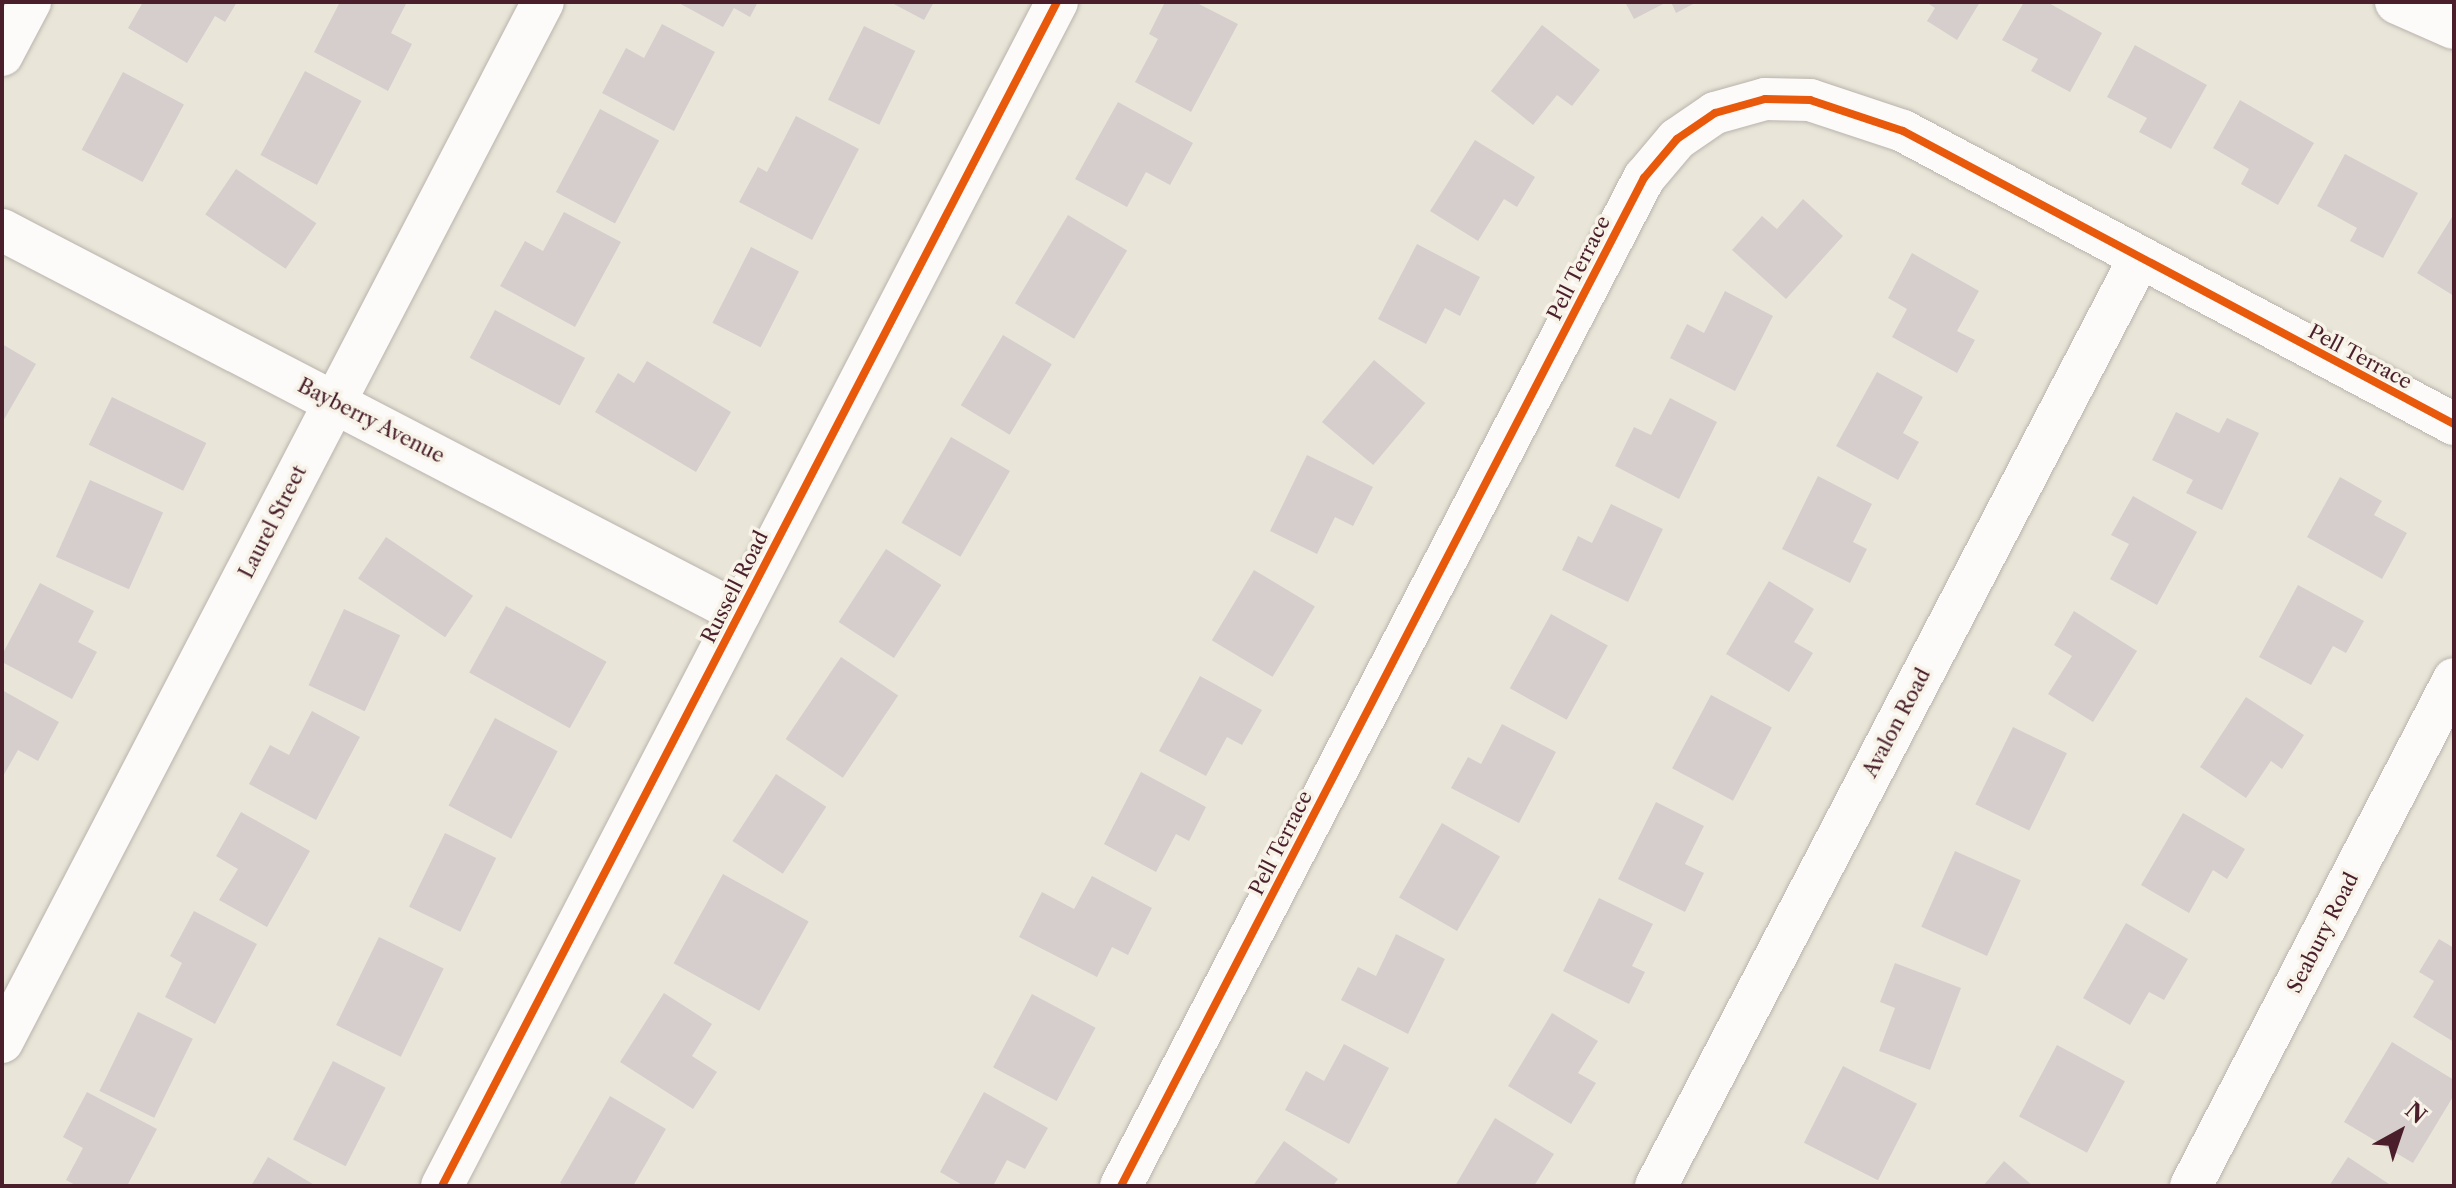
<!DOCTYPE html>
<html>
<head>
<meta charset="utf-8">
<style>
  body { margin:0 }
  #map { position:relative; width:2456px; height:1188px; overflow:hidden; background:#e9e6d9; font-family:"Libre Caslon Text",serif }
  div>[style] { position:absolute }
  .building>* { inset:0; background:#d6cdcd; transform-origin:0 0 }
  .roads { filter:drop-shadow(0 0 2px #bab3ac) drop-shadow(0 0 2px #bab3ac) }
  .street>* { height:42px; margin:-21px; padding:0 21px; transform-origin:21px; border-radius:21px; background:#fcfbf9 }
  .primary>* { height:44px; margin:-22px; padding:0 22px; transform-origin:22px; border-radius:22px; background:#fcfbf9 }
  .cycleway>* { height:8px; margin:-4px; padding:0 4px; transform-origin:4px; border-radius:4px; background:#e8590c }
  span { translate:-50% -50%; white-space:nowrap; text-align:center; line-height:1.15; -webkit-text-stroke:7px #f7f3e8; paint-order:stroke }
  .street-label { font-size:20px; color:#4a1f2b }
  .frame { position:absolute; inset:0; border:4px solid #4a1f2b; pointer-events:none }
  .north { position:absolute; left:2360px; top:1092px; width:80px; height:80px; -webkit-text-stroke:6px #f7f3e8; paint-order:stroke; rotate:40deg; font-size:22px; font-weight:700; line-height:32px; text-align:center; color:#4a1f2b }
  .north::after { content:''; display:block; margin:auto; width:28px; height:36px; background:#4a1f2b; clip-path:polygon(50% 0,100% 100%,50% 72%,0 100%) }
</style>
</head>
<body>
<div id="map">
  <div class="building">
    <div style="clip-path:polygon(143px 2px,237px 2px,225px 22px,215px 16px,187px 63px,128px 28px)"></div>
    <div style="clip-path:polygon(340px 2px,407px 2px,391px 33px,412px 44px,388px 91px,314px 52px)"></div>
    <div style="clip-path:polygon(677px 2px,758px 2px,750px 17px,734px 8px,723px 27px)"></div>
    <div style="clip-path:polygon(890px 2px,934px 2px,924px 20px)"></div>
    <div style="clip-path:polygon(1165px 2px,1195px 2px,1238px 24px,1191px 112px,1135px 82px,1158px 39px,1149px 34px)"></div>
    <div style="clip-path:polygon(1625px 2px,1667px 2px,1634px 19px)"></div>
    <div style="clip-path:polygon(1671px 2px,1697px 2px,1676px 13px)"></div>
    <div style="clip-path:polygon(1926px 2px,1980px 2px,1957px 40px,1927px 21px,1935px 8px)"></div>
    <div style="clip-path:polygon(2024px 2px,2047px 2px,2102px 33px,2070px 92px,2031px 71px,2038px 59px,2002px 40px)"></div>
    <div style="clip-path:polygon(662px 24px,715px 52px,674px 131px,602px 93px,626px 48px,644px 58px)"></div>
    <div style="clip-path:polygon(1542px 25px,1600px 70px,1572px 106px,1557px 95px,1533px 125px,1491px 91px)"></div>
    <div style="left:864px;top:26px;width:57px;height:82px;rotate:26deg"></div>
    <div style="clip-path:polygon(2135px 45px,2207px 85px,2171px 149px,2139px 132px,2147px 118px,2107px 97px)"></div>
    <div style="left:305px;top:71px;width:64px;height:95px;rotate:28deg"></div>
    <div style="left:123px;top:72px;width:69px;height:88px;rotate:28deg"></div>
    <div style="clip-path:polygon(2240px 100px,2314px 143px,2278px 205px,2241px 184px,2249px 169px,2213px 148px)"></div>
    <div style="clip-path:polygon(1118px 102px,1193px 143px,1170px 185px,1146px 172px,1127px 207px,1075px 179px)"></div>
    <div style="left:600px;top:109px;width:67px;height:94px;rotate:28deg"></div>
    <div style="clip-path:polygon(796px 116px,859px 149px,812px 240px,739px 202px,758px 167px,767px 172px)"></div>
    <div style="clip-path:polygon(1475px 140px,1535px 177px,1517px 207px,1504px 199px,1478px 241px,1430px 211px)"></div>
    <div style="clip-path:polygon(2345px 154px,2418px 193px,2383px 258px,2350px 241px,2357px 228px,2317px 206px)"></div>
    <div style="left:236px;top:169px;width:97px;height:55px;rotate:34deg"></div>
    <div style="clip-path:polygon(1803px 199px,1843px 236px,1786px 299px,1732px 250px,1762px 216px,1777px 229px)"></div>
    <div style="clip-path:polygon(564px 212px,621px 242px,575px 327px,500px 286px,525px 241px,543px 251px)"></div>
    <div style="clip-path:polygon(2454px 214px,2454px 296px,2417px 273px)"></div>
    <div style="left:1068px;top:215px;width:69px;height:103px;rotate:31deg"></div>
    <div style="clip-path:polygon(1417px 244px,1480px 277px,1460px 316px,1445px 308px,1426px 344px,1378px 319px)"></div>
    <div style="left:751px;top:247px;width:54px;height:85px;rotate:27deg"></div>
    <div style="clip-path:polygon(1912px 253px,1979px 291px,1957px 331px,1975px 340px,1957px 373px,1892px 337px,1907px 309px,1888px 298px)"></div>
    <div style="clip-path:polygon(1725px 291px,1773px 316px,1735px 391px,1670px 358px,1687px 324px,1704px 333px)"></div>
    <div style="left:495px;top:310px;width:102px;height:54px;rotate:28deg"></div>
    <div style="left:1003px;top:335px;width:57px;height:82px;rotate:31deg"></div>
    <div style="clip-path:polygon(2px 344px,36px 364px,2px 423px)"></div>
    <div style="left:1374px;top:360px;width:67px;height:81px;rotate:40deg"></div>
    <div style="clip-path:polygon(647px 361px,731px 412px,696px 472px,595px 412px,618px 373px,634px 383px)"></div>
    <div style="clip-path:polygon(1877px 372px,1923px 397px,1903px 433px,1919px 442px,1898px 480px,1836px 446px)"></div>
    <div style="left:112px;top:397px;width:105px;height:53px;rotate:26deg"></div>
    <div style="clip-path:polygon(1670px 398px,1717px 422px,1679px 499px,1615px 466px,1634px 427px,1651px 435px)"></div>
    <div style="clip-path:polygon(2176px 412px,2219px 433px,2227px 418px,2259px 433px,2222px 510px,2186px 493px,2193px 480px,2152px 460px)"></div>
    <div style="left:951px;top:437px;width:68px;height:99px;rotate:30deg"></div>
    <div style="clip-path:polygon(1307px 455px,1373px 487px,1353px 526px,1335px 517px,1317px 554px,1270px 531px)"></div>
    <div style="clip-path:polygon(1818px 476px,1872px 504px,1853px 542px,1867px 549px,1850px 583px,1782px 549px)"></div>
    <div style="clip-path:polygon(2340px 477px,2382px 501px,2374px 515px,2407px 533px,2382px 579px,2307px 537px)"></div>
    <div style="left:90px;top:480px;width:80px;height:84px;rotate:24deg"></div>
    <div style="clip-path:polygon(2133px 496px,2197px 532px,2157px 605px,2110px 579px,2129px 544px,2111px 535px)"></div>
    <div style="clip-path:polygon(1611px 504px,1663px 529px,1628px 602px,1562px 570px,1578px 536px,1592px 543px)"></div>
    <div style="left:386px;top:537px;width:105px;height:50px;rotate:34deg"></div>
    <div style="left:886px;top:549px;width:66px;height:87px;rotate:33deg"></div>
    <div style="left:1254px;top:570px;width:71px;height:82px;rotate:31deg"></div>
    <div style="clip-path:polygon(1769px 581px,1814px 609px,1794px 642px,1813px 653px,1789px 692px,1726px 654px)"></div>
    <div style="clip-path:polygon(40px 583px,94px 611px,78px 642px,97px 652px,72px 699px,2px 662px,2px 655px)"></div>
    <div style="clip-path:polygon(2298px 585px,2364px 621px,2346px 653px,2333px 646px,2311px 685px,2259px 657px)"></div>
    <div style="left:506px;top:606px;width:115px;height:76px;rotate:29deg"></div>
    <div style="left:344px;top:609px;width:62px;height:84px;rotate:25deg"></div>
    <div style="clip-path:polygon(2074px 611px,2137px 651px,2093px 722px,2048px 694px,2072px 656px,2054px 645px)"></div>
    <div style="left:1551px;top:614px;width:65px;height:85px;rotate:29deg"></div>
    <div style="left:841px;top:657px;width:69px;height:99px;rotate:34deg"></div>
    <div style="clip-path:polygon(1200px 676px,1262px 710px,1242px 745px,1227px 737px,1206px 776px,1159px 751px)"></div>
    <div style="clip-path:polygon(2px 690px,59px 722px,38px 761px,18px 750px,2px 778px)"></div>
    <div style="left:1711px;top:695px;width:69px;height:83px;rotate:28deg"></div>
    <div style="clip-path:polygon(2246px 697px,2304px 735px,2282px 769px,2271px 761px,2246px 798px,2200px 767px)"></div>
    <div style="clip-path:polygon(312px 711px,360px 737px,316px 820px,249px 784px,270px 745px,289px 755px)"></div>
    <div style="left:495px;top:718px;width:71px;height:99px;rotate:28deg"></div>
    <div style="clip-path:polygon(1502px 724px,1556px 752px,1519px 823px,1451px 788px,1468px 757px,1481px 764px)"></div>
    <div style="left:2013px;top:727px;width:60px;height:86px;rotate:26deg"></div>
    <div style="clip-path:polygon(1141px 772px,1206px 807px,1189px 841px,1176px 834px,1156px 872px,1104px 844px)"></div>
    <div style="left:776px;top:774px;width:60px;height:80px;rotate:33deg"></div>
    <div style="clip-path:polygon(1656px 802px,1704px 826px,1685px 864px,1704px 873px,1685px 912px,1618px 879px)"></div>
    <div style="clip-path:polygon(241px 812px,310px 851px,267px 927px,219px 900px,238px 869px,216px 856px)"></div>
    <div style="clip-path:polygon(2183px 813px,2245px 849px,2227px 879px,2213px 870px,2189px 913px,2141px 885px)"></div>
    <div style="left:1442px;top:823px;width:67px;height:86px;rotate:30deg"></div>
    <div style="left:445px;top:833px;width:57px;height:82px;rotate:26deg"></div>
    <div style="left:1955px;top:851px;width:72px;height:83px;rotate:24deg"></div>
    <div style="left:723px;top:874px;width:98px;height:102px;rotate:29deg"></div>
    <div style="clip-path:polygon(1092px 876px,1152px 908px,1128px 955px,1112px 947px,1097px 977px,1019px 937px,1042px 892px,1074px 909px)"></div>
    <div style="clip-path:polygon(1599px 898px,1653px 924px,1632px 966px,1645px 972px,1629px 1004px,1563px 971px)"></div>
    <div style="clip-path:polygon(194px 911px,257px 944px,215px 1024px,165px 997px,182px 963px,170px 956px)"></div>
    <div style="clip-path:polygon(2126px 923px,2188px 959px,2164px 1000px,2149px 992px,2130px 1025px,2083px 998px)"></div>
    <div style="clip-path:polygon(1396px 934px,1445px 959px,1408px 1034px,1341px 1000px,1358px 967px,1376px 976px)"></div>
    <div style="left:379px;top:937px;width:72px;height:98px;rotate:26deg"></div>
    <div style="clip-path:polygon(2439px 939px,2454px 948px,2454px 1042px,2413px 1017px,2434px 981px,2419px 972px)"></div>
    <div style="clip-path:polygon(1895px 963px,1961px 988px,1930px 1070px,1879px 1051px,1895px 1008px,1880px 1002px)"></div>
    <div style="clip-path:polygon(664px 993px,712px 1024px,692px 1056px,717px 1072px,693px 1109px,620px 1062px)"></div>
    <div style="left:1032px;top:994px;width:72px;height:83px;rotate:28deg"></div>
    <div style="left:138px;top:1012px;width:61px;height:88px;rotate:26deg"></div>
    <div style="clip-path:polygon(1552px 1013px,1598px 1041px,1578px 1073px,1596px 1083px,1571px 1124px,1508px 1086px)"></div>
    <div style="clip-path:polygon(2392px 1042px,2454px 1080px,2454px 1095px,2413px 1163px,2344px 1122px)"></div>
    <div style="clip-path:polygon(1344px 1044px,1389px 1068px,1349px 1144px,1285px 1110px,1306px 1071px,1324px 1081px)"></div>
    <div style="left:2057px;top:1045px;width:77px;height:81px;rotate:28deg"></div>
    <div style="left:333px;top:1061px;width:59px;height:88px;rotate:27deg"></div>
    <div style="left:1843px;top:1066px;width:83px;height:86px;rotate:27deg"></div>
    <div style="clip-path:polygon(87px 1092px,157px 1129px,127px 1186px,77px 1186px,66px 1180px,83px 1148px,63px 1137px)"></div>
    <div style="clip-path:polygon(984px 1092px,1048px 1128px,1025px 1169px,1007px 1160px,993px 1186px,964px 1186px,940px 1172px)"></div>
    <div style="clip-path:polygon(610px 1096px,666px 1129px,633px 1186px,566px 1186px,560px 1183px)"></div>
    <div style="clip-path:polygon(1495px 1118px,1554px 1154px,1534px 1186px,1455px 1186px)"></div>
    <div style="clip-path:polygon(1284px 1141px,1338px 1179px,1333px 1186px,1253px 1186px)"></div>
    <div style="clip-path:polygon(268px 1157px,316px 1186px,251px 1186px)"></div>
    <div style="clip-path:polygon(2348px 1157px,2392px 1186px,2329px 1186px)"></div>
    <div style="clip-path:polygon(2004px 1161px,2033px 1186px,1983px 1186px)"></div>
  </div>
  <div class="roads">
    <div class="street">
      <div style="left:2px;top:55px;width:60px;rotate:-62.2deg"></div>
      <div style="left:2px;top:230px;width:831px;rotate:27.46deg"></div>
      <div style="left:2px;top:1042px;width:1172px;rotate:-62.52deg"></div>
      <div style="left:442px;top:1186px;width:1334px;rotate:-62.55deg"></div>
      <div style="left:1121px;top:1186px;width:1136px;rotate:-62.58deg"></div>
      <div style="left:1644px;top:178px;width:51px;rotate:-49.8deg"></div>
      <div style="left:1677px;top:139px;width:46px;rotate:-34.4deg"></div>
      <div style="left:1715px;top:113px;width:52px;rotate:-15.6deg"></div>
      <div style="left:1765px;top:99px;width:45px;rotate:1.3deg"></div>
      <div style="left:1810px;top:100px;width:98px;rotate:18.4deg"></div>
      <div style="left:1903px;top:131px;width:624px;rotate:28deg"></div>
      <div style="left:1656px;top:1186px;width:1045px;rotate:-62.48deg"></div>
      <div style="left:2191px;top:1186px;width:571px;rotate:-62.58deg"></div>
    </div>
    <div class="primary">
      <div style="left:2397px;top:2px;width:62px;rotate:23.7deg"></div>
    </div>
  </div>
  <div class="cycleway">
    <div style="left:442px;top:1186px;width:1334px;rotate:-62.55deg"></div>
    <div style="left:1121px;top:1186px;width:1136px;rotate:-62.58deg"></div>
    <div style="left:1644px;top:178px;width:51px;rotate:-49.8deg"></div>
    <div style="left:1677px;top:139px;width:46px;rotate:-34.4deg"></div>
    <div style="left:1715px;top:113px;width:52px;rotate:-15.6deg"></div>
    <div style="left:1765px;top:99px;width:45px;rotate:1.3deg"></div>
    <div style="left:1810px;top:100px;width:98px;rotate:18.4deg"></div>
    <div style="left:1903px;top:131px;width:624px;rotate:28deg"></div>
  </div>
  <div class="street-label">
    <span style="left:1579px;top:268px;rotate:-63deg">Pell Terrace</span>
    <span style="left:2360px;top:357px;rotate:28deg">Pell Terrace</span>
    <span style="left:371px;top:421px;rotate:27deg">Bayberry Avenue</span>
    <span style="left:273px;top:522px;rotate:-63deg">Laurel Street</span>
    <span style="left:735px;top:587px;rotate:-63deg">Russell Road</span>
    <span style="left:1897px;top:723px;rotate:-62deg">Avalon Road</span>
    <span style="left:1281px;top:843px;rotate:-63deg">Pell Terrace</span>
    <span style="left:2323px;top:933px;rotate:-63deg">Seabury Road</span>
  </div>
  <div class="frame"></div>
  <div class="north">N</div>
</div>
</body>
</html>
